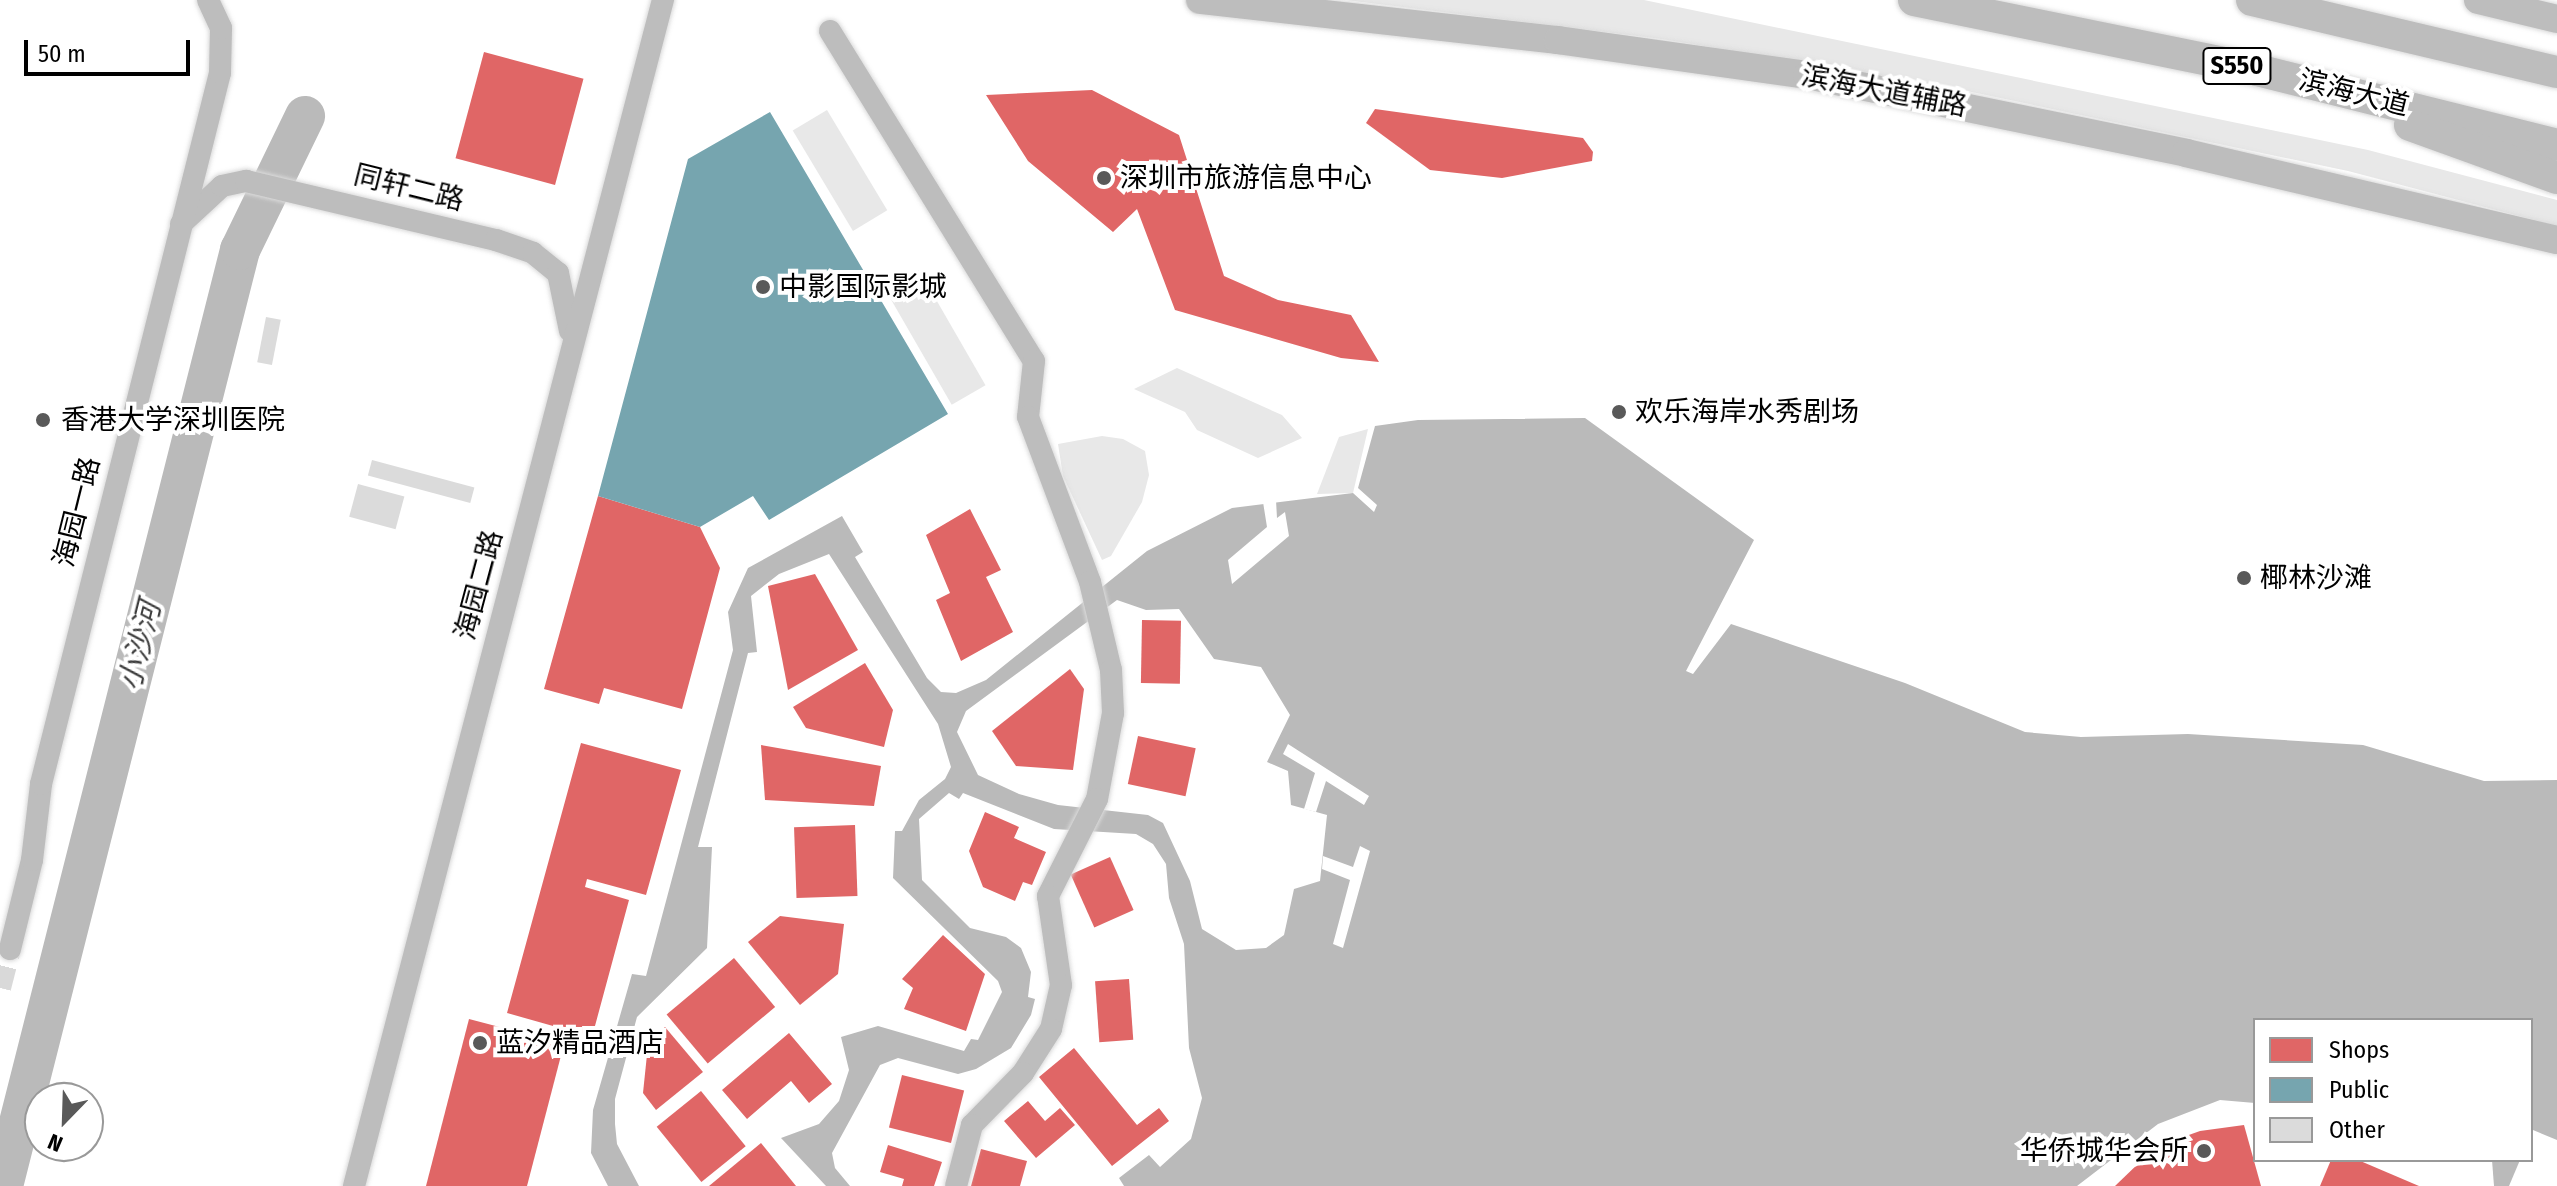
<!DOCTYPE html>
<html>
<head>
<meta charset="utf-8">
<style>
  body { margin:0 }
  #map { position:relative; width:2557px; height:1186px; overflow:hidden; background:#fff; font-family:"Fira Sans Condensed","Noto Sans SC",sans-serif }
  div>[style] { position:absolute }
  .green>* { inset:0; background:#e8e8e8; transform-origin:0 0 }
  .water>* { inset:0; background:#bababa }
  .pier>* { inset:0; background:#fff }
  .shops>* { inset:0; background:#e06666; transform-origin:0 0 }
  .public>* { inset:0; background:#76a5af }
  .river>* { height:40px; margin:-20px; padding:0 20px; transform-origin:20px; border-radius:20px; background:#bababa }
  .building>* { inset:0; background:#dbdbdb; transform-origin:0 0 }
  .minor-tunnel>* { height:22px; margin-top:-11px; transform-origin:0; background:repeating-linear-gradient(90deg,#d9d9d9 0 22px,transparent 0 33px) }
  .roads { filter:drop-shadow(0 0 2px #dbdbdb) drop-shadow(0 0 2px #dbdbdb) }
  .minor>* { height:22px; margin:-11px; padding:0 11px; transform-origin:11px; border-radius:11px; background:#bdbdbd }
  .major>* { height:28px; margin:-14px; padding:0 14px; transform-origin:14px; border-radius:14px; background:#bdbdbd }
  .highway>* { height:32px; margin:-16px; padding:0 16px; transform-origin:16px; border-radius:16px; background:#bdbdbd }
  .dots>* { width:22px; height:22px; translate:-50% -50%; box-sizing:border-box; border:4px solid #fff; border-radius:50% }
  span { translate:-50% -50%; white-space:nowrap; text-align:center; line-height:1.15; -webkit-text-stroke:8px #fff; paint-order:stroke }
  .shield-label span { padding:2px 6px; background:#fff; border:2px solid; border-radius:6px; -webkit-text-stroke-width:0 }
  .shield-label { font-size:26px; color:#000; font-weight:700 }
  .street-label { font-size:28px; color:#000 }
  .poi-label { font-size:28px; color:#000 }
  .left { translate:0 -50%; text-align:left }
  .right { translate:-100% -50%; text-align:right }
  .water-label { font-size:30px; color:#3d3d3d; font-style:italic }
  .legend { position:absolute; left:2253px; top:1018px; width:280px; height:144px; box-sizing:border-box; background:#fff; border:2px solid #999; margin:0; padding:10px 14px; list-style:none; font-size:24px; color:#000 }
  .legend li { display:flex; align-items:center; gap:16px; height:40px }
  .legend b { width:40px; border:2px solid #999 }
  .north { position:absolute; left:24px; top:1082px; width:80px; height:80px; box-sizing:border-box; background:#fff; border:2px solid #999; border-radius:50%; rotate:203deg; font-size:22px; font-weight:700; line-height:32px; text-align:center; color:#000 }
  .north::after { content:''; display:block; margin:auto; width:28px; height:36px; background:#595959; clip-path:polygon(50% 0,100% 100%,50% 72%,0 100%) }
  .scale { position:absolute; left:24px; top:40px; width:166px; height:36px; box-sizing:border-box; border:4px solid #000; border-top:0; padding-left:10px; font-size:24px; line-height:28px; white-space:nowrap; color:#000; -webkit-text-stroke:6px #fff; paint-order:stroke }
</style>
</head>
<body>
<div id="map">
  <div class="green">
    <div style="clip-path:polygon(1346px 0,1644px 0,2368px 150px,2557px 200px,2557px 226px,2348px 171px,1943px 86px,1662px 39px)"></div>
    <div style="left:827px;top:110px;width:117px;height:40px;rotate:59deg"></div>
    <div style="left:919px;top:270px;width:133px;height:39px;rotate:60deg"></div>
    <div style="clip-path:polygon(1177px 368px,1282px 415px,1302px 438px,1258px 458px,1197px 430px,1185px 412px,1134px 389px)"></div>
    <div style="clip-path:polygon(1368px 429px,1353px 493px,1317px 494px,1339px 437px)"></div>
    <div style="clip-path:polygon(1102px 436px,1123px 439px,1145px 451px,1149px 475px,1142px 502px,1111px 556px,1102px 560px,1063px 476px,1058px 444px)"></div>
  </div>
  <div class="water">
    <div style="clip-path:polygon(evenodd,1585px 418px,1754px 540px,1686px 671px,1693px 674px,1731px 624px,1905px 683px,2025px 732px,2081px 737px,2188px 734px,2363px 745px,2484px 781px,2557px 780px,2557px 1140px,2533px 1130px,2531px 1133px,2531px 1020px,2255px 1020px,2255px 1103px,2220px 1100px,2158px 1124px,2077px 1186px,1124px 1186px,1119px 1178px,1149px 1155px,1160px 1167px,1191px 1139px,1202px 1098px,1189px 1048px,1184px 944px,1169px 898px,1166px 864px,1153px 844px,1136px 834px,1054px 829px,963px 793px,959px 799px,949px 793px,919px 819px,922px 880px,970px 928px,1006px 937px,1021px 948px,1031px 972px,1028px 997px,1035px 999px,1031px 1015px,1011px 1048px,976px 1069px,958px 1074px,898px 1058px,880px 1065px,832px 1153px,835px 1168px,850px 1186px,826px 1186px,781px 1138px,819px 1124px,839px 1101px,849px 1070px,841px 1037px,878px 1026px,964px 1051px,971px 1039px,978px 1040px,1002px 992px,998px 981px,893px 878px,895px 831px,902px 831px,919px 800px,945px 779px,951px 767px,938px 724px,829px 554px,779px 574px,751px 596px,757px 652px,748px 653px,698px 847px,712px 847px,707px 948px,637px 1017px,615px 1099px,615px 1124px,617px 1144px,639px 1186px,608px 1186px,591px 1153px,593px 1110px,632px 974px,646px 976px,733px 650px,728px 612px,748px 568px,842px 516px,863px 552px,855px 557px,927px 678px,941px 692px,956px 693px,986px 680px,1147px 551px,1232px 508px,1353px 493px,1374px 512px,1377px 505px,1358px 488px,1375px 426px,1418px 420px,1585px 418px,1117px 600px,1146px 610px,1179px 609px,1214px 659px,1261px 667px,1290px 715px,1267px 762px,1288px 771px,1291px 805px,1327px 815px,1320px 881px,1294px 889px,1284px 935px,1266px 948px,1236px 950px,1202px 929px,1190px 881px,1163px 823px,1148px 815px,1058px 805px,1019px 794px,978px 775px,957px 732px,966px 711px,1117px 600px)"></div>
    <div style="clip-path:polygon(2492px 1160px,2520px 1160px,2509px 1186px,2494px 1186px)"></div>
  </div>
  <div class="pier">
    <div style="clip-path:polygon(1276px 500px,1277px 518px,1285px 512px,1289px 536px,1232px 584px,1228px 560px,1267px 527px,1263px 502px)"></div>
    <div style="clip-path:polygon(1288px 744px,1369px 796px,1364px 805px,1326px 781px,1316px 812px,1304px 809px,1315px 773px,1283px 754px)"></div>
    <div style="clip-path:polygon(1360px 846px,1370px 851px,1343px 948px,1333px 944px,1350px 880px,1322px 869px,1323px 856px,1353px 867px)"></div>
  </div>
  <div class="shops">
    <div style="left:484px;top:52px;width:103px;height:110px;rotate:15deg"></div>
    <div style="clip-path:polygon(1092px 90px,1179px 135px,1224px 276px,1278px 300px,1351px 315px,1379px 362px,1341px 358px,1175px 310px,1137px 209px,1113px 232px,1028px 161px,986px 95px)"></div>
    <div style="clip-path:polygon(1375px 109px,1583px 138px,1593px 152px,1592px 161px,1502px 178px,1430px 170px,1366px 123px)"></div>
    <div style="clip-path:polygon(598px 496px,700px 527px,720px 568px,682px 709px,604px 688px,599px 704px,544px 689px)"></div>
    <div style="clip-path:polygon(970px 509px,1001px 570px,986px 577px,1013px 632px,961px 661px,936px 600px,950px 593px,926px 535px)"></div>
    <div style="clip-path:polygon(815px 574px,858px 650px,788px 690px,768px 586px)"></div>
    <div style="left:1142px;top:620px;width:39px;height:63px;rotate:1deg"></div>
    <div style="clip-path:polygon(865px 663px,893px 710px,884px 747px,806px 728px,793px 707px)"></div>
    <div style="clip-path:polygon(1070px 669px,1084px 689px,1073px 770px,1016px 766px,992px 731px)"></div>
    <div style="left:1138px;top:736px;width:59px;height:49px;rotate:12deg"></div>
    <div style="clip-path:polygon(581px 743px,681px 770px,646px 895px,587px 879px,585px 887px,629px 900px,592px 1037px,507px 1013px)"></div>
    <div style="clip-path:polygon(761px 745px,881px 766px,874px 806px,765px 800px)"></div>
    <div style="clip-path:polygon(985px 812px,1019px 827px,1014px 838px,1046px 852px,1032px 885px,1023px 882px,1015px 901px,983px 887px,969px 851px)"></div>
    <div style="left:855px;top:825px;width:71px;height:61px;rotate:88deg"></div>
    <div style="left:1110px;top:857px;width:58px;height:43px;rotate:66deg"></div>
    <div style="clip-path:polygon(780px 916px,844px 924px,838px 974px,800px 1005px,748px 942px)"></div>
    <div style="clip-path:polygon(943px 935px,985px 974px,966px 1031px,904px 1009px,913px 988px,902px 979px)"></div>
    <div style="left:734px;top:958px;width:64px;height:88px;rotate:50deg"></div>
    <div style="left:1129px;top:979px;width:61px;height:34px;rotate:86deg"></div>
    <div style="clip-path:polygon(469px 1019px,564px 1044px,527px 1186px,426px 1186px)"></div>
    <div style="clip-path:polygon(665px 1027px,703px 1072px,656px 1110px,643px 1093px,648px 1045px)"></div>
    <div style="clip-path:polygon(789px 1033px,832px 1084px,809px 1103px,791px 1081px,747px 1119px,722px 1090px)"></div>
    <div style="clip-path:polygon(1074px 1048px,1137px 1125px,1159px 1108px,1169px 1121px,1112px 1166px,1039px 1077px)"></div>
    <div style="left:902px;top:1075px;width:64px;height:54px;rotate:14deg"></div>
    <div style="left:701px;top:1091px;width:71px;height:57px;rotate:51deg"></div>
    <div style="clip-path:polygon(1028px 1101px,1045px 1121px,1060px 1108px,1075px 1125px,1036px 1158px,1004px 1121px)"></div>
    <div style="clip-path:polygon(2244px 1125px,2261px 1186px,2115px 1186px,2142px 1160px,2172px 1141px,2200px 1131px)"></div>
    <div style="clip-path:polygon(761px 1143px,796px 1186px,709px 1186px)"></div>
    <div style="clip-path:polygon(888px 1145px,942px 1162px,934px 1186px,902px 1186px,904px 1179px,880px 1172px)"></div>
    <div style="clip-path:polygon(981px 1149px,1027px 1161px,1020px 1186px,971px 1186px)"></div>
    <div style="clip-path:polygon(2331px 1160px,2358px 1160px,2419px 1186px,2320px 1186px)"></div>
  </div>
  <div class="public">
    <div style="clip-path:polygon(770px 112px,948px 414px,769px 520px,753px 496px,700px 527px,598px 496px,688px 159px)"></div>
  </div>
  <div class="river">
    <div style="left:3px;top:1186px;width:966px;rotate:-75.79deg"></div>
    <div style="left:240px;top:250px;width:149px;rotate:-64.1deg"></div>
  </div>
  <div class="building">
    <div style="left:266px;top:317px;width:15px;height:46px;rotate:11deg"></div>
    <div style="left:372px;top:460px;width:106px;height:16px;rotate:15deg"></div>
    <div style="left:358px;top:484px;width:48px;height:34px;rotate:15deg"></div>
  </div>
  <div class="minor-tunnel">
    <div style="left:0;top:988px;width:40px;rotate:-75.6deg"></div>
  </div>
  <div class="roads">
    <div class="minor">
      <div style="left:830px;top:31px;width:388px;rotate:58.3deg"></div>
      <div style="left:1034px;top:361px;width:56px;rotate:96.1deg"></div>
      <div style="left:1028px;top:417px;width:176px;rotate:69.4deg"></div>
      <div style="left:1090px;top:582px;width:90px;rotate:76.6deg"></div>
      <div style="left:1111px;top:670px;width:43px;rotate:87.3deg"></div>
      <div style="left:1113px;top:713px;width:87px;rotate:100.5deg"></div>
      <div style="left:1097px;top:799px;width:109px;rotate:116.8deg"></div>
      <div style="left:1048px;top:896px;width:90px;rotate:81.7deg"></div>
      <div style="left:1061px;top:985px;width:45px;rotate:102.8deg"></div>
      <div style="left:1051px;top:1029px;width:52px;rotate:122.5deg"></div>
      <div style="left:1023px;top:1073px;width:73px;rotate:134.4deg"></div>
      <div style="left:972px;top:1125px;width:63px;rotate:104.7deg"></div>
      <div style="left:181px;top:224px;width:56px;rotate:-42.8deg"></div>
      <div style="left:222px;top:186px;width:25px;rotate:-12deg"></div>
      <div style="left:246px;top:181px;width:257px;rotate:13.3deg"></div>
      <div style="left:496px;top:240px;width:39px;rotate:19deg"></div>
      <div style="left:533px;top:253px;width:32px;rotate:39deg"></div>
      <div style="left:558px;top:273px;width:59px;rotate:78.3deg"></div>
      <div style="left:10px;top:949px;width:92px;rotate:-76.1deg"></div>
      <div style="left:32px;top:860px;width:77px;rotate:-83.2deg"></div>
      <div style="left:41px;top:784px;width:733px;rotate:-75.87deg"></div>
      <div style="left:220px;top:73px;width:45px;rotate:-88.7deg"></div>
      <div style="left:221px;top:28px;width:31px;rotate:-115deg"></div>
      <div style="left:354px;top:1186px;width:1226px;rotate:-75.4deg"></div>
    </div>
    <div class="major">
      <div style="left:1200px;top:0;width:360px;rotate:6.4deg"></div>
      <div style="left:1558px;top:40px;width:251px;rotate:8deg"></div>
      <div style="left:1807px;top:75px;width:387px;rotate:11.6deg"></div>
      <div style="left:2186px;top:153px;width:381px;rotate:13.2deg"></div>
      <div style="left:2478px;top:0;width:81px;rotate:13.5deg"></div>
    </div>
    <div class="highway">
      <div style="left:1914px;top:0;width:350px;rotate:11.5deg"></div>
      <div style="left:2257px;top:70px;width:309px;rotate:14deg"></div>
      <div style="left:2252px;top:0;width:313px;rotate:13.3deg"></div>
      <div style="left:2410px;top:125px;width:156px;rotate:19.8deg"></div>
    </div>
  </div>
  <div class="dots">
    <div style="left:1104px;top:178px;background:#595959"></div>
    <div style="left:763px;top:287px;background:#595959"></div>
    <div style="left:1619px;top:412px;background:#595959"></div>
    <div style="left:43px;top:420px;background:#595959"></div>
    <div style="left:2244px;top:578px;background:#595959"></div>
    <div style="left:480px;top:1043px;background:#595959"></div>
    <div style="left:2204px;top:1151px;background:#595959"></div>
  </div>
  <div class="shield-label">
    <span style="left:2237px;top:66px">S550</span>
  </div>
  <div class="street-label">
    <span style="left:1884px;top:91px;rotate:11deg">滨海大道辅路</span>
    <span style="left:2354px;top:93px;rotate:14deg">滨海大道</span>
    <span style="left:409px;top:188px;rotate:14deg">同轩二路</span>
    <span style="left:77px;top:512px;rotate:-76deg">海园一路</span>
    <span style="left:479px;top:585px;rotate:-75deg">海园二路</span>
  </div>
  <div class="poi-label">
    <span class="left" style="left:1120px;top:178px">深圳市旅游信息中心</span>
    <span class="left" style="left:779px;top:287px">中影国际影城</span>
    <span class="left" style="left:1635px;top:412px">欢乐海岸水秀剧场</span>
    <span class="left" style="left:61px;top:420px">香港大学深圳医院</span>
    <span class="left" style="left:2260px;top:578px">椰林沙滩</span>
    <span class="left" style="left:496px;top:1043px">蓝汐精品酒店</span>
    <span class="right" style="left:2188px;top:1151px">华侨城华会所</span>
  </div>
  <div class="water-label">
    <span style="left:140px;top:646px;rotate:-76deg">小沙河</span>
  </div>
  <ul class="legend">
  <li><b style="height:22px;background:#e06666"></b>Shops</li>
  <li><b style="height:22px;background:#76a5af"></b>Public</li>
  <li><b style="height:22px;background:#dbdbdb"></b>Other</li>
  </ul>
  <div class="north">N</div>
  <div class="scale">50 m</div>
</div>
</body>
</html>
